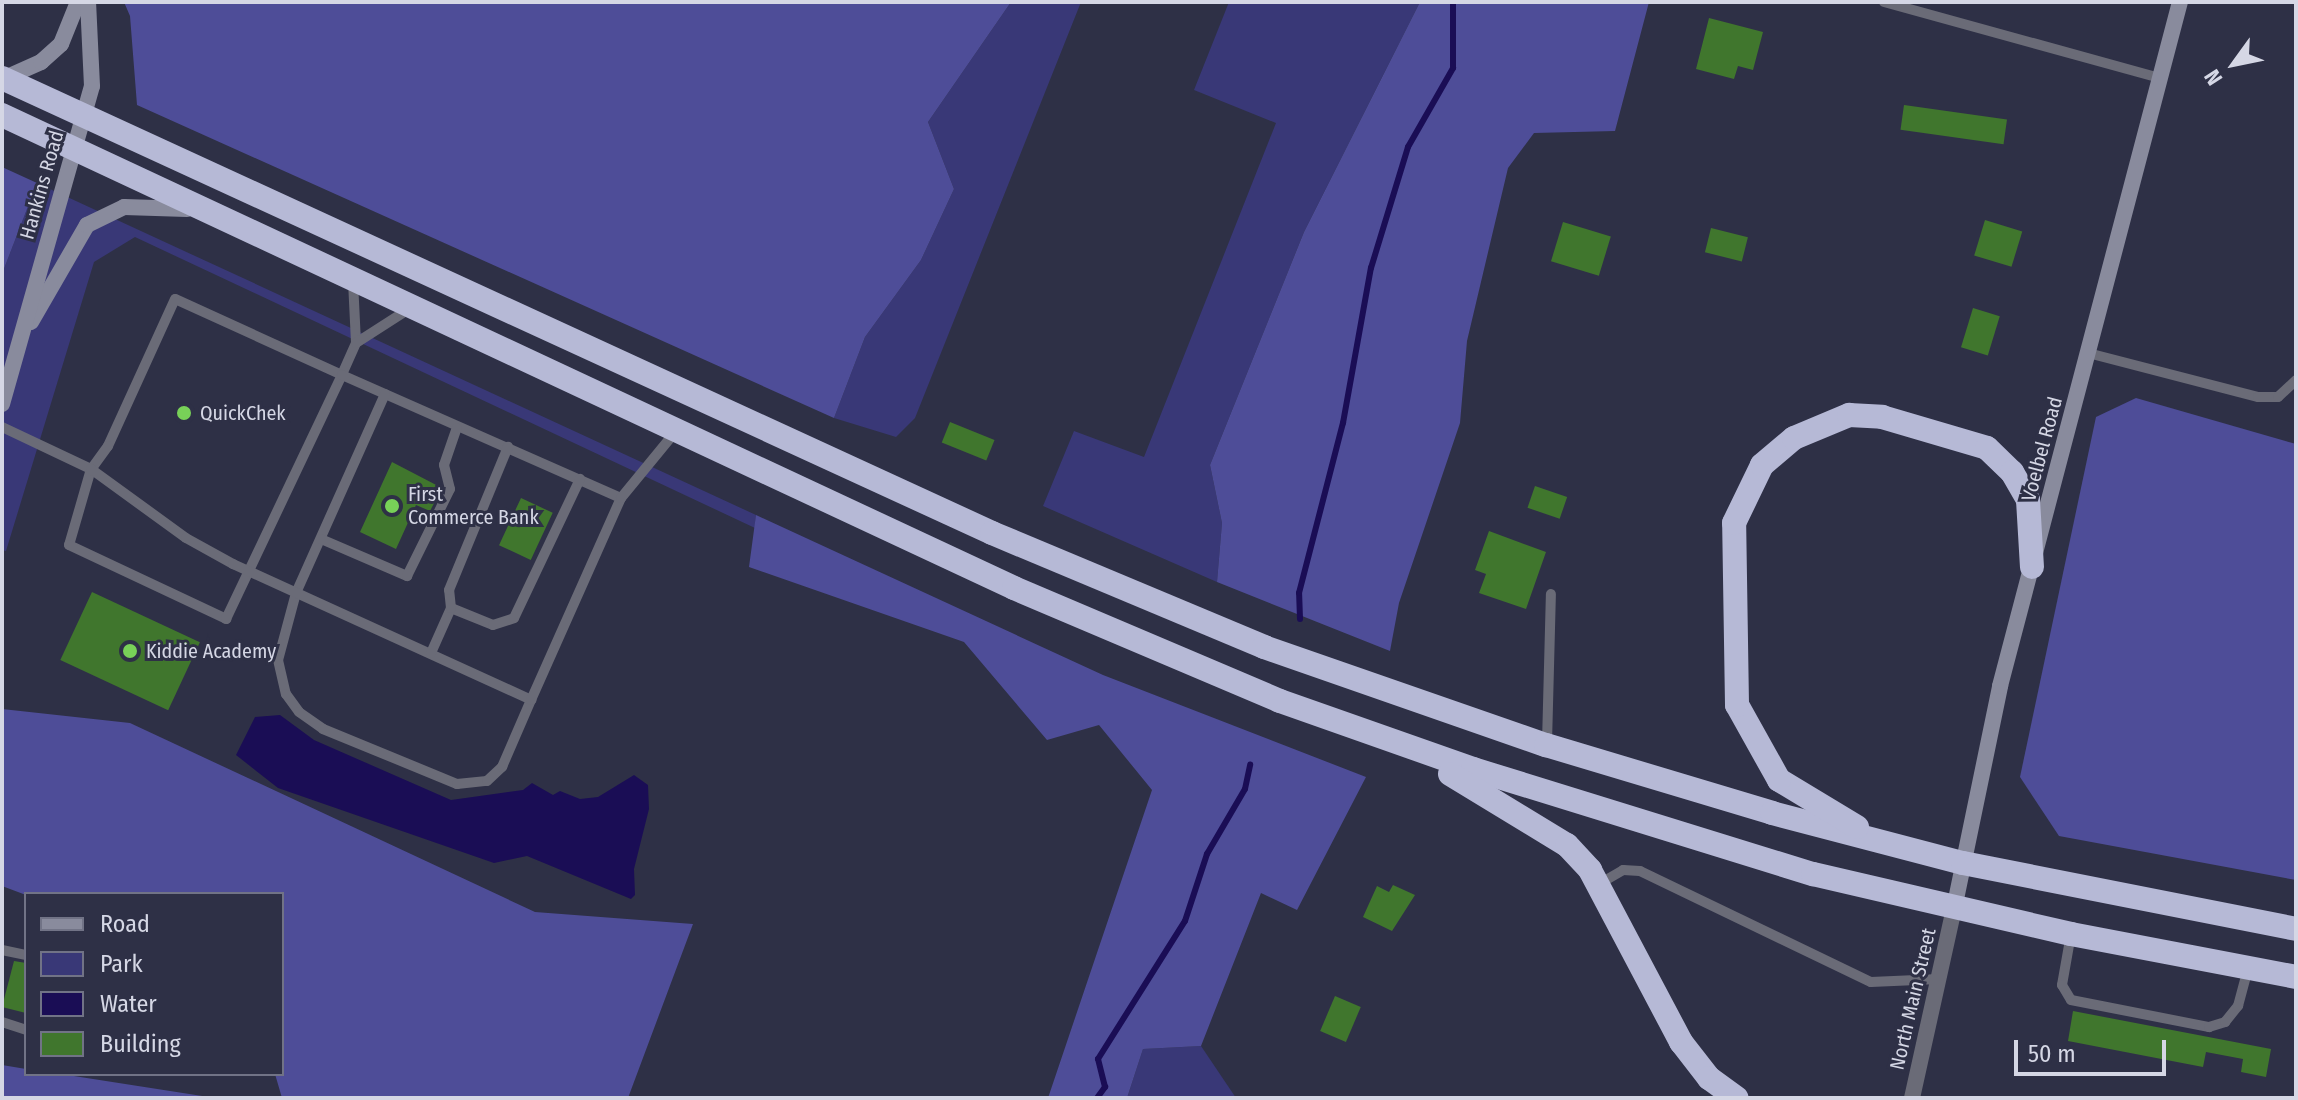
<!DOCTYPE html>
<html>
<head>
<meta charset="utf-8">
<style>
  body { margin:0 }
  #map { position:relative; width:2298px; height:1100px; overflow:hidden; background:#2e3046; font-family:"Fira Sans Condensed",sans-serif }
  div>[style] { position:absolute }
  .green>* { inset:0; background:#393877 }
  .forest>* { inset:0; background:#4e4d98 }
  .water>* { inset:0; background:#1a0d55 }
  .stream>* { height:6px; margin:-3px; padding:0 3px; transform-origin:3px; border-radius:3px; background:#1a0d55 }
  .building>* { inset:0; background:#40762d; transform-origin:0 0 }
  .lane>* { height:10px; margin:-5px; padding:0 5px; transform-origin:5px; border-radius:5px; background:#6a6b77 }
  .street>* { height:16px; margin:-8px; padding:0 8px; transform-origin:8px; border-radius:8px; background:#6a6b77 }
  .secondary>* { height:16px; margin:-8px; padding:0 8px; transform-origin:8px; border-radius:8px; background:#898b9d }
  .highway>* { height:24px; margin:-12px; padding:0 12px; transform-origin:12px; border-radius:12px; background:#b6b9d6 }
  .dots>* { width:22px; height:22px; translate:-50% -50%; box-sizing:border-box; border:4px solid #2e3046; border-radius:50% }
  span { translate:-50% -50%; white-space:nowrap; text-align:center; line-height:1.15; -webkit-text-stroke:6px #2e3046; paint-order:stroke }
  .street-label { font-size:20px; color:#d5d7e5 }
  .poi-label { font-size:20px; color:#d5d7e5 }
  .left { translate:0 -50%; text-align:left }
  .frame { position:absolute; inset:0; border:4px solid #d5d7e5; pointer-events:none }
  .legend { position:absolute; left:24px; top:892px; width:260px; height:184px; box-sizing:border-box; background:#2e3046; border:2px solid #717386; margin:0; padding:10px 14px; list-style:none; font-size:24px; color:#d5d7e5 }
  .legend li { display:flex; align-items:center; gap:16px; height:40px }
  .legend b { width:40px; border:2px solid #717386 }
  .north { position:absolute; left:2194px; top:24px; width:80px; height:80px; -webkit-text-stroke:6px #2e3046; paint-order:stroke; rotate:237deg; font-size:22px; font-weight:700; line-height:32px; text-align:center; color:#d5d7e5 }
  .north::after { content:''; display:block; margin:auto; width:28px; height:36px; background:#d5d7e5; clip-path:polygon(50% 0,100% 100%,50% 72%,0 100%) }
  .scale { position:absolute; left:2014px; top:1040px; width:152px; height:36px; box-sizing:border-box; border:4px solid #d5d7e5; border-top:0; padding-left:10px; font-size:24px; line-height:28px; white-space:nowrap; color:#d5d7e5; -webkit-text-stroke:6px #2e3046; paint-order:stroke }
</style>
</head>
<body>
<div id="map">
  <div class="green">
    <div style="clip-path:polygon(1011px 2px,1081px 2px,915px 418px,896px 437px,834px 418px,865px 337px,921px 260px,954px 189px,928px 122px)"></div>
    <div style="clip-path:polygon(1229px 2px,1420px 2px,1304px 232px,1210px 465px,1222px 523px,1217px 582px,1043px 506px,1074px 431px,1144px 457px,1276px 123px,1194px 90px)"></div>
    <div style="clip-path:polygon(37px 183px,756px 515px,755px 528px,135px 237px,94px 262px,6px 551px,2px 550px,2px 274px)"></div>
    <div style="clip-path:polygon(1201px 1046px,1236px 1098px,1127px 1098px,1143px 1049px)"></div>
  </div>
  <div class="forest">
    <div style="clip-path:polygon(124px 2px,1011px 2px,928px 122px,954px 189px,921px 260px,865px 337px,834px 418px,137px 105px,130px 16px)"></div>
    <div style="clip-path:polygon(1420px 2px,1649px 2px,1615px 131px,1534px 133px,1508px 168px,1467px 341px,1460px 423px,1399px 603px,1390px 651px,1217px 582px,1222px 523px,1210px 465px,1304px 232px)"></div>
    <div style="clip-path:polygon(2px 167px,37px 183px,2px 274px)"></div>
    <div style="clip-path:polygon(2136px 398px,2296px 444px,2296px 880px,2059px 836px,2020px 777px,2096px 417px)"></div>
    <div style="clip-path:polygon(756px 515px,1103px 675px,1366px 777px,1297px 910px,1261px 893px,1201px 1046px,1143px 1049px,1127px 1098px,1048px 1098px,1152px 790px,1099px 725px,1047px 740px,964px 642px,749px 567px)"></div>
    <div style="clip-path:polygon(2px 709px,130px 723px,535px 912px,693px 924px,628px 1098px,282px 1098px,275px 1074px,282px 1074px,282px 894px,26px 895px,2px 886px)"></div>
    <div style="clip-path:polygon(2px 1065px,26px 1069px,26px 1074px,61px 1074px,215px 1098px,2px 1098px)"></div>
  </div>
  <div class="water">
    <div style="clip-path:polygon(280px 715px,314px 740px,451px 800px,523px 790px,532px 783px,553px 795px,560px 791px,580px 799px,598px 797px,634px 775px,648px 785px,649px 809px,634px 869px,635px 895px,631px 899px,527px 856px,494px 863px,278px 788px,236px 755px,255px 717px)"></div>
  </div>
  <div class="stream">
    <div style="left:1300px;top:619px;width:26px;rotate:-92deg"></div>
    <div style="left:1299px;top:593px;width:176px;rotate:-75.5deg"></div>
    <div style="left:1343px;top:423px;width:158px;rotate:-79.8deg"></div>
    <div style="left:1371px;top:268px;width:127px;rotate:-73deg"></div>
    <div style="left:1408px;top:147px;width:91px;rotate:-60.3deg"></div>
    <div style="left:1453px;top:68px;width:66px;rotate:-90deg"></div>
    <div style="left:1097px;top:1098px;width:14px;rotate:-54deg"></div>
    <div style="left:1105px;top:1087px;width:29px;rotate:-104deg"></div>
    <div style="left:1098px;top:1059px;width:163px;rotate:-57.8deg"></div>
    <div style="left:1185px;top:921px;width:71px;rotate:-71.8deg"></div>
    <div style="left:1207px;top:854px;width:75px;rotate:-59.7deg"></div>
    <div style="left:1245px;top:789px;width:25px;rotate:-78deg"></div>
  </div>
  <div class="building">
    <div style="clip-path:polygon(1709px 18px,1763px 32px,1753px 70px,1738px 66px,1734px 79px,1696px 69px)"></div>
    <div style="left:1904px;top:105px;width:104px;height:25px;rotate:8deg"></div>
    <div style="left:1985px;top:220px;width:39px;height:37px;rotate:17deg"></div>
    <div style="left:1563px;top:222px;width:50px;height:41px;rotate:17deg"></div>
    <div style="left:1711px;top:228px;width:38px;height:25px;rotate:14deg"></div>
    <div style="left:1973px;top:308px;width:28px;height:41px;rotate:17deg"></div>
    <div style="left:950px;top:422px;width:48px;height:22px;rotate:22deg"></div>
    <div style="clip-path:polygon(392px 462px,442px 488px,430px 511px,416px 505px,396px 549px,360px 532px)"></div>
    <div style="left:1535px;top:486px;width:34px;height:23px;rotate:19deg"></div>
    <div style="left:521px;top:498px;width:35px;height:52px;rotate:25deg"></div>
    <div style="clip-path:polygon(1489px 531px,1546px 552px,1526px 609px,1479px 593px,1486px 574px,1475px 570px)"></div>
    <div style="left:92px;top:592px;width:119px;height:75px;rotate:25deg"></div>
    <div style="clip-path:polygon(1393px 885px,1415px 895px,1392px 931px,1363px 917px,1377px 886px,1389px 892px)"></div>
    <div style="clip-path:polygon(14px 961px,26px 963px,26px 1013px,2px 1007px)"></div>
    <div style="left:1335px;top:996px;width:28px;height:38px;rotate:23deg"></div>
    <div style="clip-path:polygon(2073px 1011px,2271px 1049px,2266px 1077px,2241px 1072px,2243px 1059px,2206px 1052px,2203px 1067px,2068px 1041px)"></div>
  </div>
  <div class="lane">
    <div style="left:1884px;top:2px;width:286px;rotate:15.4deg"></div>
    <div style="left:353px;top:281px;width:62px;rotate:87.2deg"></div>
    <div style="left:356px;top:343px;width:35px;rotate:114deg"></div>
    <div style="left:342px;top:375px;width:183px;rotate:-155.5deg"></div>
    <div style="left:175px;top:299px;width:162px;rotate:114.5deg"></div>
    <div style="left:108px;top:446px;width:29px;rotate:126deg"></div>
    <div style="left:91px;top:469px;width:79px;rotate:106.1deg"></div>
    <div style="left:69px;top:545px;width:174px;rotate:25.2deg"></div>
    <div style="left:226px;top:619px;width:270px;rotate:-64.6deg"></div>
    <div style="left:342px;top:375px;width:305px;rotate:23.8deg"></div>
    <div style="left:356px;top:343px;width:67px;rotate:-32.7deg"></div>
    <div style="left:2088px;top:353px;width:176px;rotate:14.5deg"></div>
    <div style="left:2258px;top:397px;width:20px"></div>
    <div style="left:2278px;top:397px;width:25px;rotate:-43deg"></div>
    <div style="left:385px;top:394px;width:218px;rotate:114.1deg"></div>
    <div style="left:296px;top:593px;width:69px;rotate:105deg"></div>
    <div style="left:278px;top:660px;width:35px;rotate:77deg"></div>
    <div style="left:286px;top:694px;width:22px;rotate:54deg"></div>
    <div style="left:299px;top:712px;width:29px;rotate:35deg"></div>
    <div style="left:323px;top:729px;width:145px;rotate:22.3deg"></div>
    <div style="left:457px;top:784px;width:30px;rotate:-6deg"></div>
    <div style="left:487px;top:781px;width:21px;rotate:-43deg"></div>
    <div style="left:502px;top:767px;width:73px;rotate:-66.6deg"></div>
    <div style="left:2px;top:427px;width:98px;rotate:25.3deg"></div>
    <div style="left:91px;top:469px;width:117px;rotate:36deg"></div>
    <div style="left:186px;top:538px;width:54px;rotate:29deg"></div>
    <div style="left:233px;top:564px;width:328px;rotate:24.5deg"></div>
    <div style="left:531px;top:700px;width:221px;rotate:-66deg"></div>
    <div style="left:621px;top:498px;width:87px;rotate:-50.6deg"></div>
    <div style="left:321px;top:539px;width:94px;rotate:23.3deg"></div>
    <div style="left:407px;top:576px;width:97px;rotate:-63.7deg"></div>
    <div style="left:450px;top:489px;width:25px;rotate:-104deg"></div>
    <div style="left:444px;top:465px;width:39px;rotate:-71deg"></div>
    <div style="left:451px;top:608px;width:45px;rotate:22deg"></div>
    <div style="left:493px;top:625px;width:22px;rotate:-18deg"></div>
    <div style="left:514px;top:618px;width:154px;rotate:-64.6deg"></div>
    <div style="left:431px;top:653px;width:49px;rotate:-66deg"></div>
    <div style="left:451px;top:608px;width:18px;rotate:-96deg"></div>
    <div style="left:449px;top:590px;width:155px;rotate:-67.6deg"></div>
    <div style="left:1547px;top:743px;width:149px;rotate:-88.5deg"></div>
    <div style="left:1599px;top:884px;width:28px;rotate:-30deg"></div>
    <div style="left:1623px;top:870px;width:17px;rotate:3deg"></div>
    <div style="left:1640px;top:871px;width:256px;rotate:25.7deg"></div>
    <div style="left:1871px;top:982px;width:68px;rotate:-2.5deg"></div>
    <div style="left:2071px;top:934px;width:52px;rotate:100deg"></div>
    <div style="left:2062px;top:985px;width:17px;rotate:59deg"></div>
    <div style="left:2071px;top:1000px;width:141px;rotate:11.1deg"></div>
    <div style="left:2209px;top:1027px;width:17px;rotate:-17deg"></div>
    <div style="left:2225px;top:1022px;width:21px;rotate:-51deg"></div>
    <div style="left:2238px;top:1006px;width:38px;rotate:-75deg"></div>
    <div style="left:2px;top:950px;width:25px;rotate:12deg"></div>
    <div style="left:2px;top:1022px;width:25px;rotate:18deg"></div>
  </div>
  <div class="street">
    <div style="left:1912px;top:1098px;width:194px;rotate:-77.5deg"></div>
  </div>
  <div class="secondary">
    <div style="left:3px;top:79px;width:42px;rotate:-24.1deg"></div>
    <div style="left:41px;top:62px;width:27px;rotate:-42deg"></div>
    <div style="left:61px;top:44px;width:45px;rotate:-68deg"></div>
    <div style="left:31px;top:322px;width:112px;rotate:-60deg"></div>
    <div style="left:87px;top:225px;width:41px;rotate:-25.9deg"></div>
    <div style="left:124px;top:207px;width:63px;rotate:1.8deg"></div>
    <div style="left:2px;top:404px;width:330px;rotate:-74.2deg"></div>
    <div style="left:92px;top:86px;width:84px;rotate:-92.7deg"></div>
    <div style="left:1954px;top:909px;width:228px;rotate:-78.3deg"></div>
    <div style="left:2000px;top:686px;width:707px;rotate:-75.26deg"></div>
  </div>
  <div class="highway">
    <div style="left:2px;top:78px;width:1090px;rotate:24.68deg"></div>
    <div style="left:992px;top:533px;width:295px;rotate:22.7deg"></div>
    <div style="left:1264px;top:647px;width:299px;rotate:19.2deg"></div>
    <div style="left:1546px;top:745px;width:236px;rotate:16.7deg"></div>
    <div style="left:1772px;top:813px;width:197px;rotate:14.7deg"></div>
    <div style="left:1963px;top:863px;width:339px;rotate:11.2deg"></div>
    <div style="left:2px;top:115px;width:1117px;rotate:25.05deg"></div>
    <div style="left:1014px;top:588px;width:289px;rotate:23deg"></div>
    <div style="left:1280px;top:701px;width:205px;rotate:19.4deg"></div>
    <div style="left:1473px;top:769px;width:356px;rotate:17.2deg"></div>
    <div style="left:1813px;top:874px;width:265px;rotate:13.1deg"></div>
    <div style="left:2071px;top:934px;width:229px;rotate:10.8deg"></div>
    <div style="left:1450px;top:774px;width:137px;rotate:31.3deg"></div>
    <div style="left:1567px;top:845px;width:34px;rotate:47deg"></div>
    <div style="left:1590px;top:870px;width:195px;rotate:62.1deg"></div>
    <div style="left:1681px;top:1042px;width:46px;rotate:52.1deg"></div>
    <div style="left:1709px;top:1078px;width:34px;rotate:36deg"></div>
    <div style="left:1857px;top:827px;width:91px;rotate:-148.9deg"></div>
    <div style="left:1779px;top:780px;width:86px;rotate:-119.2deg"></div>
    <div style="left:1737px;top:705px;width:182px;rotate:-90.9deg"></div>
    <div style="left:1734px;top:523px;width:64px;rotate:-64.2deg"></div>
    <div style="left:1762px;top:465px;width:42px;rotate:-40.2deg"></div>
    <div style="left:1794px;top:438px;width:60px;rotate:-22.7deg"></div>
    <div style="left:1849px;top:415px;width:33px;rotate:3deg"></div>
    <div style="left:1882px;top:417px;width:109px;rotate:16.4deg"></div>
    <div style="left:1987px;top:448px;width:35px;rotate:44deg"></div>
    <div style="left:2012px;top:472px;width:32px;rotate:60deg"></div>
    <div style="left:2028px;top:500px;width:67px;rotate:86.6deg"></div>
  </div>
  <div class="dots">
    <div style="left:184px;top:413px;background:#78d158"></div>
    <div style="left:392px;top:506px;background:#78d158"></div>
    <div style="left:130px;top:651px;background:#78d158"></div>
  </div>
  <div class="street-label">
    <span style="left:42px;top:185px;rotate:-74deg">Hankins Road</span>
    <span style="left:2042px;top:449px;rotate:-75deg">Voelbel Road</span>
    <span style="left:1913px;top:999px;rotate:-77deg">North Main Street</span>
  </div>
  <div class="poi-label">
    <span class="left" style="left:200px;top:413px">QuickChek</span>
    <span class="left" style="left:408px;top:506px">First<br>Commerce Bank</span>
    <span class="left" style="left:146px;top:651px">Kiddie Academy</span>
  </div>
  <div class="frame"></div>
  <ul class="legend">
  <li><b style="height:10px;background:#898b9d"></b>Road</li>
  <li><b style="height:22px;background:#393877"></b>Park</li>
  <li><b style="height:22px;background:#1a0d55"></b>Water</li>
  <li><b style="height:22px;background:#40762d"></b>Building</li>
  </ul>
  <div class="north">N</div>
  <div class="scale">50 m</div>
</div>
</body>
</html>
